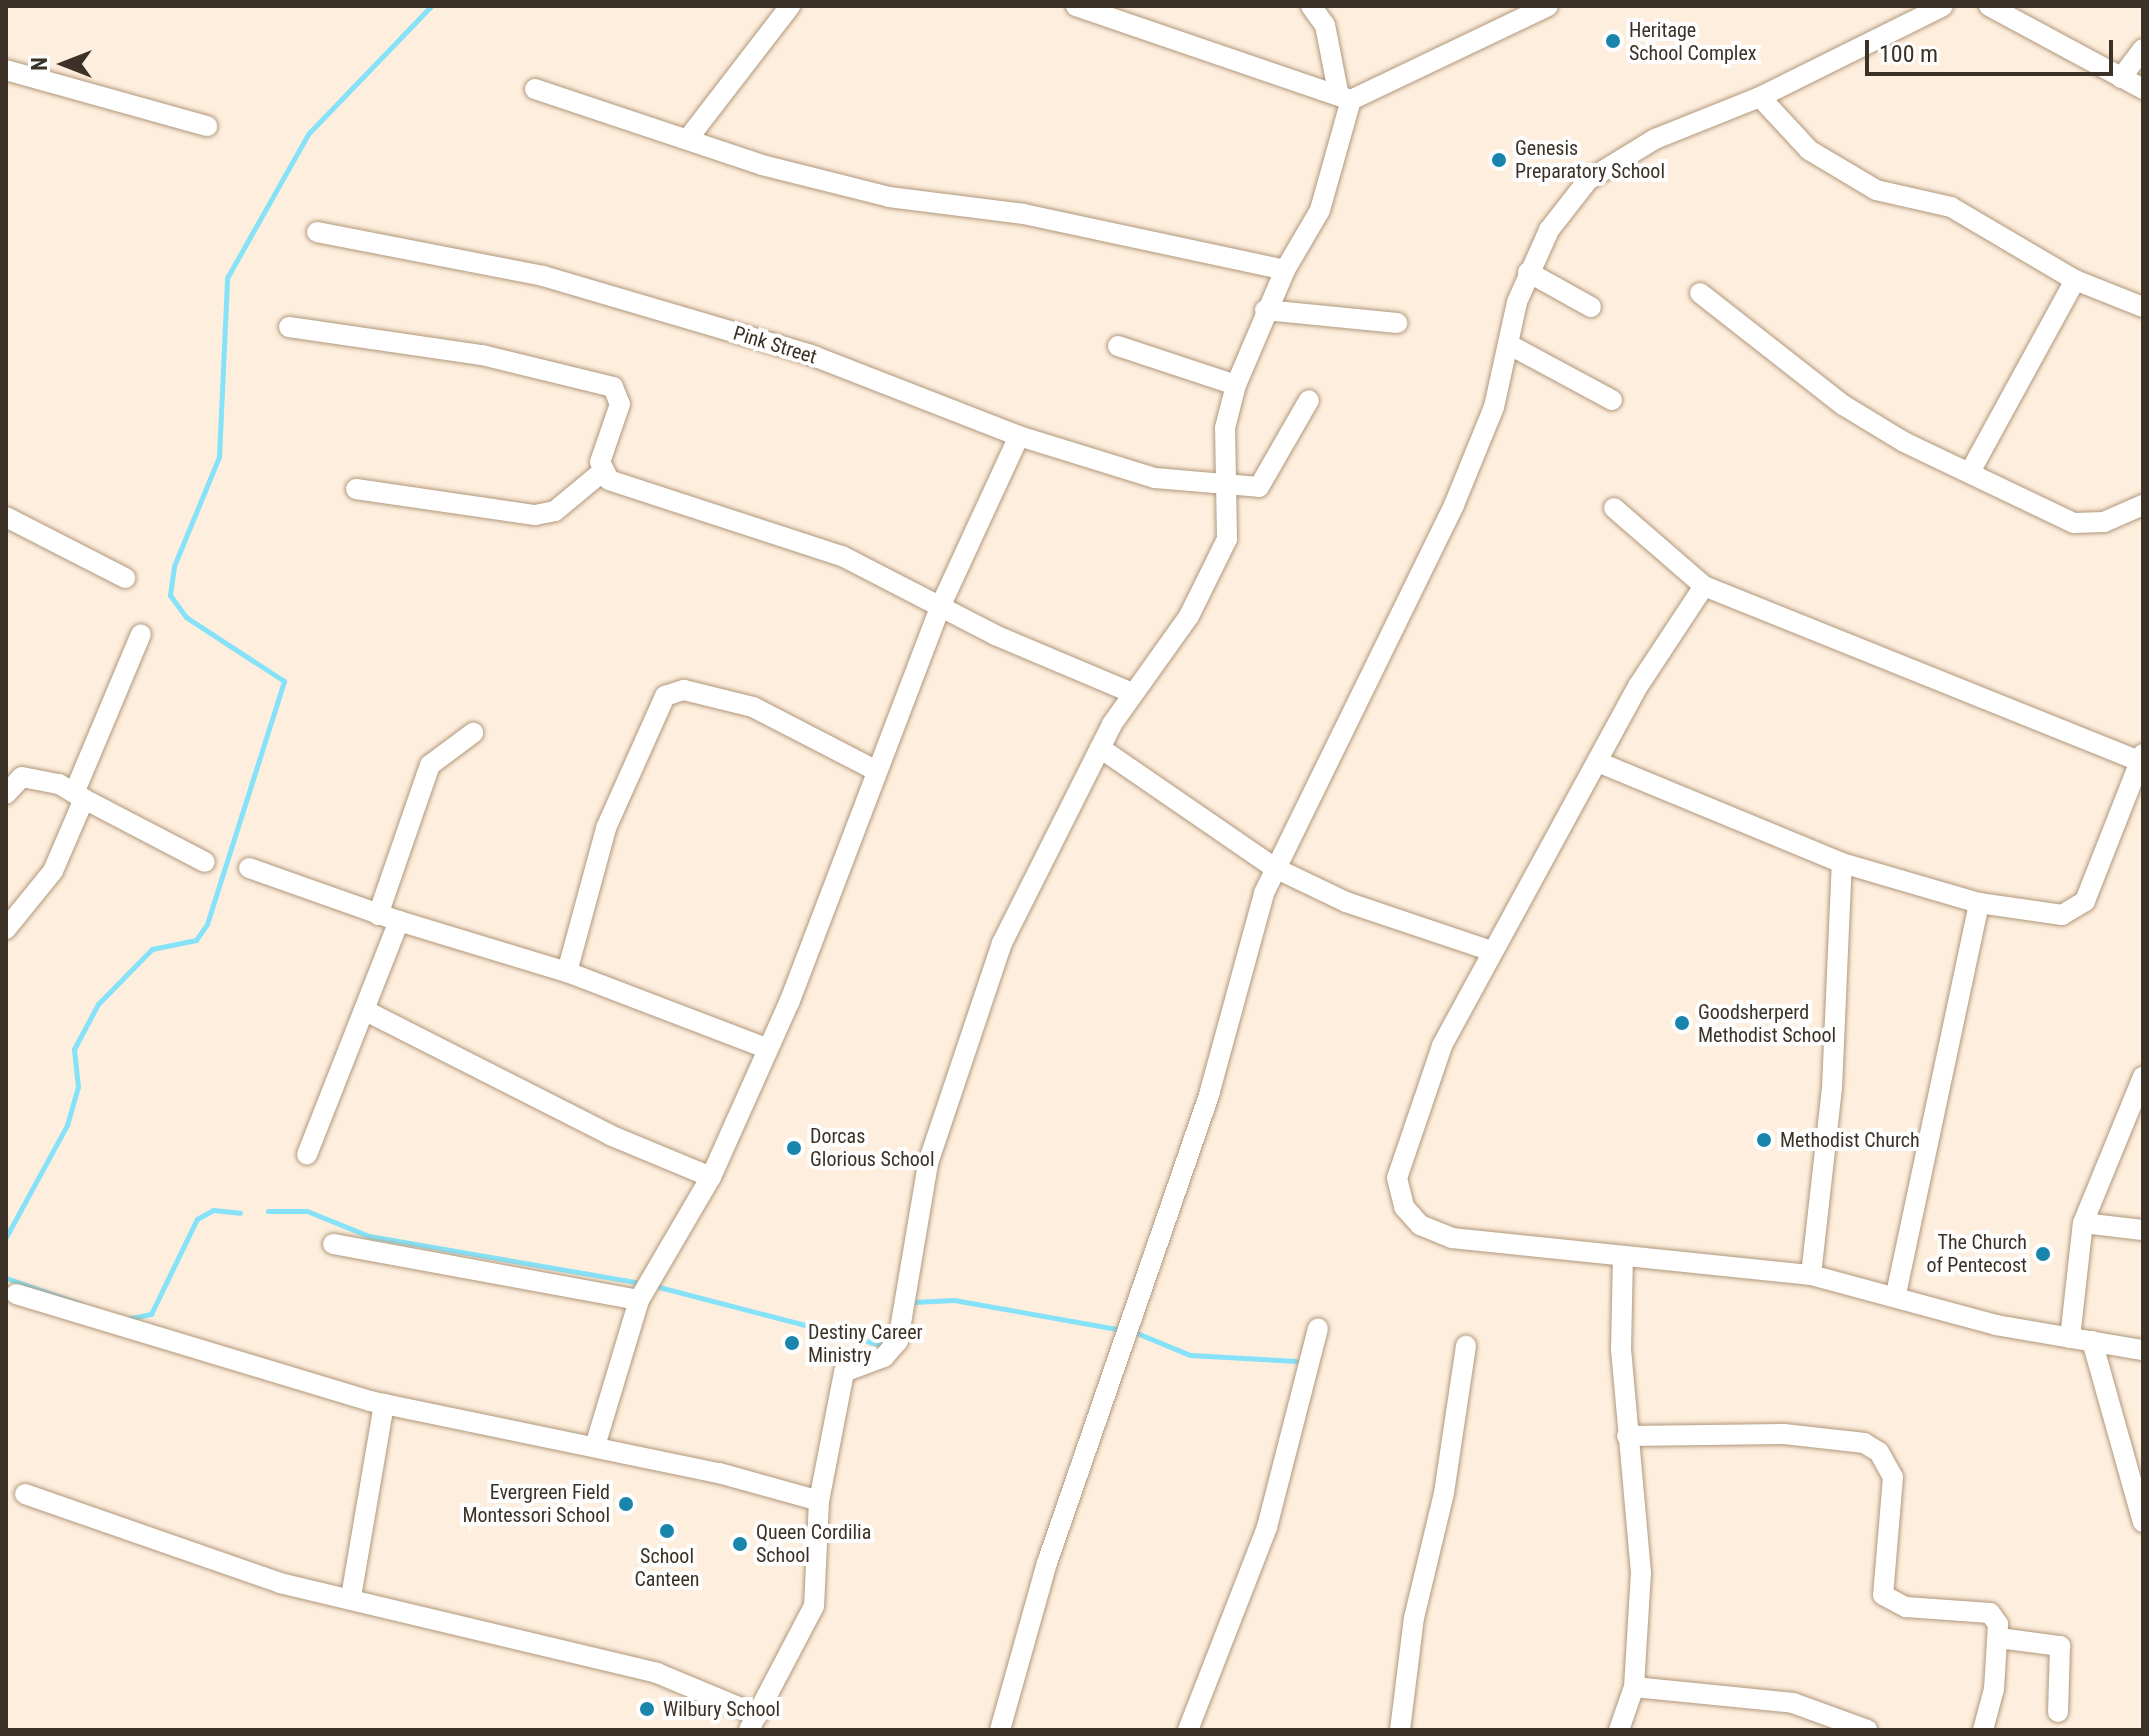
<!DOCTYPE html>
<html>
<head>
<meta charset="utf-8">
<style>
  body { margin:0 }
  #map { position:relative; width:2149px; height:1736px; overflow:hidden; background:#feeedd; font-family:"Roboto Condensed",sans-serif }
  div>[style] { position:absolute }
  .stream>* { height:5px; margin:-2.5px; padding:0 2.5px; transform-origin:2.5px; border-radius:2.5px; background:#86e2f8 }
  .roads { filter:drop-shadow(0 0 2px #b0977b) drop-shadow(0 0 2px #b0977b) }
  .minor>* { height:20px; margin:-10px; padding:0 10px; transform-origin:10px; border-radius:10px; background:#fff }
  .dots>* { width:22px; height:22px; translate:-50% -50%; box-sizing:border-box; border:4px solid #fefefe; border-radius:50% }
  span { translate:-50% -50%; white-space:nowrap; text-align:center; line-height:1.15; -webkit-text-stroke:8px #fefefe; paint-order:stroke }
  .poi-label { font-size:20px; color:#3b3126 }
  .left { translate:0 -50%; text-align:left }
  .right { translate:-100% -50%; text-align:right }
  .street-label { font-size:20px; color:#3b3126 }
  .frame { position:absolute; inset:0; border:8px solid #3b3126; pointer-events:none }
  .north { position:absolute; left:24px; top:24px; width:80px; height:80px; -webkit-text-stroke:6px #fefefe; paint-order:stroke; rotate:270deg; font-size:22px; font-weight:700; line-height:32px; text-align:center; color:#3b3126 }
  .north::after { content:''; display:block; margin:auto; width:28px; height:36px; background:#3b3126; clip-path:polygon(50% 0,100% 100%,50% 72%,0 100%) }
  .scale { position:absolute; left:1865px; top:40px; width:248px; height:36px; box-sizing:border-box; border:4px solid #3b3126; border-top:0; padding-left:10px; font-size:24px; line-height:28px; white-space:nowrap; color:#3b3126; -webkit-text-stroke:6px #fefefe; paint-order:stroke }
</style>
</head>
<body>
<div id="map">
  <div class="stream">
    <div style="left:268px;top:1211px;width:39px"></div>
    <div style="left:307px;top:1211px;width:67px;rotate:22deg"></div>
    <div style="left:369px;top:1236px;width:271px;rotate:9.8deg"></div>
    <div style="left:6px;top:1237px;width:128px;rotate:-61.4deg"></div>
    <div style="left:67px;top:1125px;width:40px;rotate:-74deg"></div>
    <div style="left:78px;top:1087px;width:38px;rotate:-96deg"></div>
    <div style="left:74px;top:1049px;width:51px;rotate:-61.9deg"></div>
    <div style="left:98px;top:1004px;width:77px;rotate:-45.5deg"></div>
    <div style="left:152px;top:949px;width:45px;rotate:-11.6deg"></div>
    <div style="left:196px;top:940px;width:19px;rotate:-55deg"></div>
    <div style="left:207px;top:924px;width:255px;rotate:-72.4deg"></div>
    <div style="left:284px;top:681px;width:117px;rotate:-146.9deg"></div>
    <div style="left:186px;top:617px;width:27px;rotate:-126deg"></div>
    <div style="left:170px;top:595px;width:29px;rotate:-82deg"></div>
    <div style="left:174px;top:566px;width:118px;rotate:-67.6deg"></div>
    <div style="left:219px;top:457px;width:179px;rotate:-87.4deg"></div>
    <div style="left:227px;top:278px;width:165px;rotate:-60.6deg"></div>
    <div style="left:308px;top:134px;width:178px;rotate:-46.1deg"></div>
    <div style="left:6px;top:1278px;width:79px;rotate:19.1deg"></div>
    <div style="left:659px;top:1287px;width:230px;rotate:14.6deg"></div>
    <div style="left:882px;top:1345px;width:16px;rotate:-60deg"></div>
    <div style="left:913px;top:1302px;width:41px;rotate:-2.8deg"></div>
    <div style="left:954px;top:1300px;width:171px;rotate:10.1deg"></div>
    <div style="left:127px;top:1319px;width:25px;rotate:-12deg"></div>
    <div style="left:151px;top:1314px;width:106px;rotate:-64.2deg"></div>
    <div style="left:197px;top:1219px;width:18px;rotate:-29deg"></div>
    <div style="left:213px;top:1210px;width:27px;rotate:6deg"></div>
    <div style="left:1132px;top:1331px;width:63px;rotate:22.5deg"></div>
    <div style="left:1190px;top:1355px;width:106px;rotate:3.2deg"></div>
  </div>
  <div class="roads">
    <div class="minor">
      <div style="left:1076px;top:6px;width:291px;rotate:18.9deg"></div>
      <div style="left:1351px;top:100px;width:218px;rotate:-25.5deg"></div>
      <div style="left:1311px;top:6px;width:24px;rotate:54deg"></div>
      <div style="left:1325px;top:25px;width:67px;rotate:78.9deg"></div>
      <div style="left:1989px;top:6px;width:175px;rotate:28.3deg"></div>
      <div style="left:6px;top:70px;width:209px;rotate:15.6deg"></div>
      <div style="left:2121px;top:78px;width:36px;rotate:-53deg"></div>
      <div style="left:535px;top:89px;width:239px;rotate:18.5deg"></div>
      <div style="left:762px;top:165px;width:131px;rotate:14.1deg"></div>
      <div style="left:889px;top:197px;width:136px;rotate:7.2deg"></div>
      <div style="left:1024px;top:214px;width:267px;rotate:12.1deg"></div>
      <div style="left:1760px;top:97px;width:72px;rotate:47.2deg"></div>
      <div style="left:1809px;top:150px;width:78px;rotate:30.8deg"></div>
      <div style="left:1876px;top:190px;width:77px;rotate:12.8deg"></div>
      <div style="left:1951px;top:207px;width:144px;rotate:30.5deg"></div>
      <div style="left:2075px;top:280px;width:73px;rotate:21.7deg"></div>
      <div style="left:690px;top:136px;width:164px;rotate:-52.4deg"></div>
      <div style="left:317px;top:232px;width:230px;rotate:11deg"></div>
      <div style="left:543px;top:276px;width:279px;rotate:16.4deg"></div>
      <div style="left:811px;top:355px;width:223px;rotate:21.3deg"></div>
      <div style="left:1019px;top:436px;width:142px;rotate:17.2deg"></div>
      <div style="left:1155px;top:478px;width:104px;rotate:4.9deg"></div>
      <div style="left:1259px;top:487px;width:100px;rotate:-60.1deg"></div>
      <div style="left:1528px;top:272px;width:72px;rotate:29.1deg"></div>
      <div style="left:1700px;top:293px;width:182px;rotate:38.1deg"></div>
      <div style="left:1843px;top:405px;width:71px;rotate:31.2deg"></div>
      <div style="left:1904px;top:442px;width:188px;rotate:25.5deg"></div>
      <div style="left:2074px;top:523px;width:30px;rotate:-2deg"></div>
      <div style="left:2104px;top:522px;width:43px;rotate:-23.6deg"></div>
      <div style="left:1265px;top:310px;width:133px;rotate:5.6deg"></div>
      <div style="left:289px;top:327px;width:195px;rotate:8.3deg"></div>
      <div style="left:482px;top:355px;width:135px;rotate:13.7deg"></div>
      <div style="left:613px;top:387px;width:18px;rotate:68deg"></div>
      <div style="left:620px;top:404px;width:61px;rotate:109deg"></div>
      <div style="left:600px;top:462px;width:20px;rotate:63deg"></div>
      <div style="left:609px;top:480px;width:245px;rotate:18.1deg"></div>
      <div style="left:842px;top:556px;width:172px;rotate:27.3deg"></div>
      <div style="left:995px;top:635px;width:149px;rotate:22.9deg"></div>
      <div style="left:1508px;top:344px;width:118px;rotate:28.3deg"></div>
      <div style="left:1118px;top:346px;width:124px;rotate:18.3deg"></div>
      <div style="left:1970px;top:472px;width:219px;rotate:-61.3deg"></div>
      <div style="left:356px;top:489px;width:181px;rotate:8.3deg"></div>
      <div style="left:535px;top:515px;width:20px;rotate:-11deg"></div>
      <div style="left:555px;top:511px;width:61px;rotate:-39.7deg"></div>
      <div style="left:1614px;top:508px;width:119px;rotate:40.9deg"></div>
      <div style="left:1704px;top:586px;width:470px;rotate:21.9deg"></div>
      <div style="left:6px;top:517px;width:134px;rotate:27.1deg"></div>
      <div style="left:1704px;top:586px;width:120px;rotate:123.4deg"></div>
      <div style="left:1638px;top:686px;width:410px;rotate:118.6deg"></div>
      <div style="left:1442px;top:1046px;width:139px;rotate:108.8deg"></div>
      <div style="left:1397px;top:1178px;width:30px;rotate:76deg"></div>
      <div style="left:1404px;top:1207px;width:24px;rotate:48deg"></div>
      <div style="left:1420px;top:1225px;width:35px;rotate:22deg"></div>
      <div style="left:1452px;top:1238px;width:361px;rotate:5.9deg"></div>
      <div style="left:1811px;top:1275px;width:192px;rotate:15.1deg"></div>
      <div style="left:1996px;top:1325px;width:149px;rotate:9.7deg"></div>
      <div style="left:1100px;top:748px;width:210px;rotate:34.5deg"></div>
      <div style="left:1273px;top:867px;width:81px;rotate:25.6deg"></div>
      <div style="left:1346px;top:902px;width:154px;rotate:18.6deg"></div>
      <div style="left:1598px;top:762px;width:264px;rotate:22.5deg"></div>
      <div style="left:1842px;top:863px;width:143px;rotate:16.3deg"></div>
      <div style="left:1979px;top:903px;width:84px;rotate:8.2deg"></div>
      <div style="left:2062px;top:915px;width:27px;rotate:-31deg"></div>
      <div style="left:2085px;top:901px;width:158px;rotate:-68.5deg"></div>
      <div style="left:75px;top:791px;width:170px;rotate:-67.2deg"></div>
      <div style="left:6px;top:794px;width:23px;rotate:-47deg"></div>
      <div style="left:22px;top:777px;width:38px;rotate:11deg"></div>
      <div style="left:59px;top:784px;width:29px;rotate:31deg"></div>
      <div style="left:84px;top:799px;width:78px;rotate:113.3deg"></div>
      <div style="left:53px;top:871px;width:75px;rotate:129deg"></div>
      <div style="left:84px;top:799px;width:136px;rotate:27.5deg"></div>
      <div style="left:249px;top:868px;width:159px;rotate:19.5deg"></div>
      <div style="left:399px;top:921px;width:251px;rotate:111.5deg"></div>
      <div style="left:378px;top:915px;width:159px;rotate:-70.9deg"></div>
      <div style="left:430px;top:765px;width:54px;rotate:-36.7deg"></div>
      <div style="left:399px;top:921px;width:176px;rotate:16.9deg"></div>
      <div style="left:567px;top:972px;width:213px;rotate:20.9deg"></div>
      <div style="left:567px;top:972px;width:149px;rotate:-74.8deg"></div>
      <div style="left:606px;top:828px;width:145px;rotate:-65.9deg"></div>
      <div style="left:665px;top:696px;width:20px;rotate:-18deg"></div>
      <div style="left:684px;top:690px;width:71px;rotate:13.8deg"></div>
      <div style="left:753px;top:707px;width:137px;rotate:27.3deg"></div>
      <div style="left:368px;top:1012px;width:271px;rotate:26.9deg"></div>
      <div style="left:610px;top:1135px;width:109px;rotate:22.6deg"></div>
      <div style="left:2083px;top:1223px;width:60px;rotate:6.7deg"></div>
      <div style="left:333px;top:1244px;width:311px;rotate:10.4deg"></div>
      <div style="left:1811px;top:1275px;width:188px;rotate:-83.6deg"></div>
      <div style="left:1832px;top:1088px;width:225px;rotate:-87.5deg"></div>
      <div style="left:16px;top:1294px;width:370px;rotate:16.8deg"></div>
      <div style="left:370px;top:1401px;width:356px;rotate:11.7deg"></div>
      <div style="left:719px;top:1473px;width:104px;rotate:15.6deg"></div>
      <div style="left:819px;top:1501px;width:105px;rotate:92.7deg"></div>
      <div style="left:814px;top:1606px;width:140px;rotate:117.7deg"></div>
      <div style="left:1896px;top:1294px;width:400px;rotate:-78deg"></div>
      <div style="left:2070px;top:1338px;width:116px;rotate:-83.6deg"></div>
      <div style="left:2083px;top:1223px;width:158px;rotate:-67.7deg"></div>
      <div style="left:2092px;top:1341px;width:188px;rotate:74.3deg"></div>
      <div style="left:1627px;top:1436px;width:157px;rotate:-0.7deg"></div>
      <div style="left:1784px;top:1434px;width:81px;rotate:6.4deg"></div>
      <div style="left:1864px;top:1443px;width:17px;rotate:31deg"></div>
      <div style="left:1879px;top:1452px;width:29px;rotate:61deg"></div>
      <div style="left:1893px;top:1477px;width:118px;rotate:94.8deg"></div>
      <div style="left:1883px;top:1595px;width:26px;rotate:28deg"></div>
      <div style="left:1906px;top:1607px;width:84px;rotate:4.1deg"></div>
      <div style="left:1990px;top:1613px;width:14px;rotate:54deg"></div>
      <div style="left:1998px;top:1624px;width:65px;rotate:93.5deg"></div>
      <div style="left:1994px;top:1689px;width:42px;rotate:105deg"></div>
      <div style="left:595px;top:1446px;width:152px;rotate:-73.2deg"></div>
      <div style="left:639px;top:1300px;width:143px;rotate:-59.7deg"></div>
      <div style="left:711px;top:1177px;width:191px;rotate:-65.9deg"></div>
      <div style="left:789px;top:1003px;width:424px;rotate:-69.1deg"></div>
      <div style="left:940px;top:607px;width:188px;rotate:-65.2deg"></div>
      <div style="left:25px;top:1494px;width:270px;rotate:19.2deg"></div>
      <div style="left:280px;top:1583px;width:388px;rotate:13.4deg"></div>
      <div style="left:657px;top:1673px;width:109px;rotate:22.6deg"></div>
      <div style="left:819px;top:1501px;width:131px;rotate:-79deg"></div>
      <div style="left:844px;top:1372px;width:43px;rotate:-20.6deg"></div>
      <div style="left:884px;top:1357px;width:21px;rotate:-49deg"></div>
      <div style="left:898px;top:1341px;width:181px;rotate:-80.4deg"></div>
      <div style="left:928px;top:1163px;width:232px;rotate:-71.4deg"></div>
      <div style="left:1002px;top:943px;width:245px;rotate:-63.3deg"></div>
      <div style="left:1112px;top:724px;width:133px;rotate:-54.5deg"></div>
      <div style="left:1189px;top:616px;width:86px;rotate:-63.7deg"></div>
      <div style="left:1227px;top:539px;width:111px;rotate:-91deg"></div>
      <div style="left:1225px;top:428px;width:44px;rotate:-75.7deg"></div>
      <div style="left:1236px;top:385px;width:125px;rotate:-66.9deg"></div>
      <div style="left:1285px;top:270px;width:69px;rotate:-59.7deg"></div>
      <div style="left:1320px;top:210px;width:114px;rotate:-74.3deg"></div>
      <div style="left:351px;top:1597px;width:196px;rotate:-80.3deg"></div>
      <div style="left:1999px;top:1638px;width:62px;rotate:7.5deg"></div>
      <div style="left:2060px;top:1646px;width:66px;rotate:91.7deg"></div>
      <div style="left:1634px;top:1687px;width:160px;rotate:5.7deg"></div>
      <div style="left:1793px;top:1703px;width:79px;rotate:20deg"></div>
      <div style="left:1000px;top:1730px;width:173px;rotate:-74.3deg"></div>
      <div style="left:1047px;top:1563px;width:499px;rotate:-70.9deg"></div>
      <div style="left:1210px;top:1091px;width:205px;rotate:-74.7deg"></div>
      <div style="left:1264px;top:893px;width:432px;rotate:-63.9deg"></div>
      <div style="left:1454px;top:505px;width:106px;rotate:-67.8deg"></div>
      <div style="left:1494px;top:407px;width:107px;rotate:-77.6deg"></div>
      <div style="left:1517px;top:302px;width:79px;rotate:-66deg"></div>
      <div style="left:1549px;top:230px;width:63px;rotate:-52deg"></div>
      <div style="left:1588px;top:180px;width:79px;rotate:-31.5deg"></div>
      <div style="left:1655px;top:139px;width:113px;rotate:-21.8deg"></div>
      <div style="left:1760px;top:97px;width:204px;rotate:-26.4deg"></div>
      <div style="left:1188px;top:1730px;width:218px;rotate:-68.7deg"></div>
      <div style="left:1267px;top:1527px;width:205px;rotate:-75.6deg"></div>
      <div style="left:1400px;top:1730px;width:113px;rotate:-82.9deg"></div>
      <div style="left:1414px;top:1618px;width:129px;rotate:-76.5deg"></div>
      <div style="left:1444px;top:1493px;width:149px;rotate:-81.5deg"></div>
      <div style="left:1619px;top:1730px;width:46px;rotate:-70.8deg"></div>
      <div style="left:1634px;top:1687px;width:114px;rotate:-86.5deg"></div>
      <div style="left:1641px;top:1573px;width:224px;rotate:-95.1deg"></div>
      <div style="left:1621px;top:1350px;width:93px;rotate:-88.8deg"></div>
    </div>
  </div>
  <div class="dots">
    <div style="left:1613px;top:41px;background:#1985ad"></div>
    <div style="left:1499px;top:160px;background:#1985ad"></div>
    <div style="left:1682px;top:1023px;background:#1985ad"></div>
    <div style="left:1764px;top:1140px;background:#1985ad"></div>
    <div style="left:794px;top:1148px;background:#1985ad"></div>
    <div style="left:2043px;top:1254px;background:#1985ad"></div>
    <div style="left:792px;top:1343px;background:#1985ad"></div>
    <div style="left:626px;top:1504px;background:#1985ad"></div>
    <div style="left:667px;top:1531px;background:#1985ad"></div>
    <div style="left:740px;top:1544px;background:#1985ad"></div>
    <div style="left:647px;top:1709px;background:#1985ad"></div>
  </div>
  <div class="poi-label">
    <span class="left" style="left:1629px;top:42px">Heritage<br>School Complex</span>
    <span class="left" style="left:1515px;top:160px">Genesis<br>Preparatory School</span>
    <span class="left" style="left:1698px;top:1024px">Goodsherperd<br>Methodist School</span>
    <span class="left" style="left:810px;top:1148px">Dorcas<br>Glorious School</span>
    <span class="left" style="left:1780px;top:1140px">Methodist Church</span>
    <span class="right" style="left:2027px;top:1254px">The Church<br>of Pentecost</span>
    <span class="left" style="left:808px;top:1344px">Destiny Career<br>Ministry</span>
    <span class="right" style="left:610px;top:1504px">Evergreen Field<br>Montessori School</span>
    <span class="left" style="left:756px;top:1544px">Queen Cordilia<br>School</span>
    <span style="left:667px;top:1568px">School<br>Canteen</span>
    <span class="left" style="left:663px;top:1709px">Wilbury School</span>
  </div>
  <div class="street-label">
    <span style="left:775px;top:345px;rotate:17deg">Pink Street</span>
  </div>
  <div class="frame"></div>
  <div class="north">N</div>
  <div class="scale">100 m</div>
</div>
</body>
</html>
